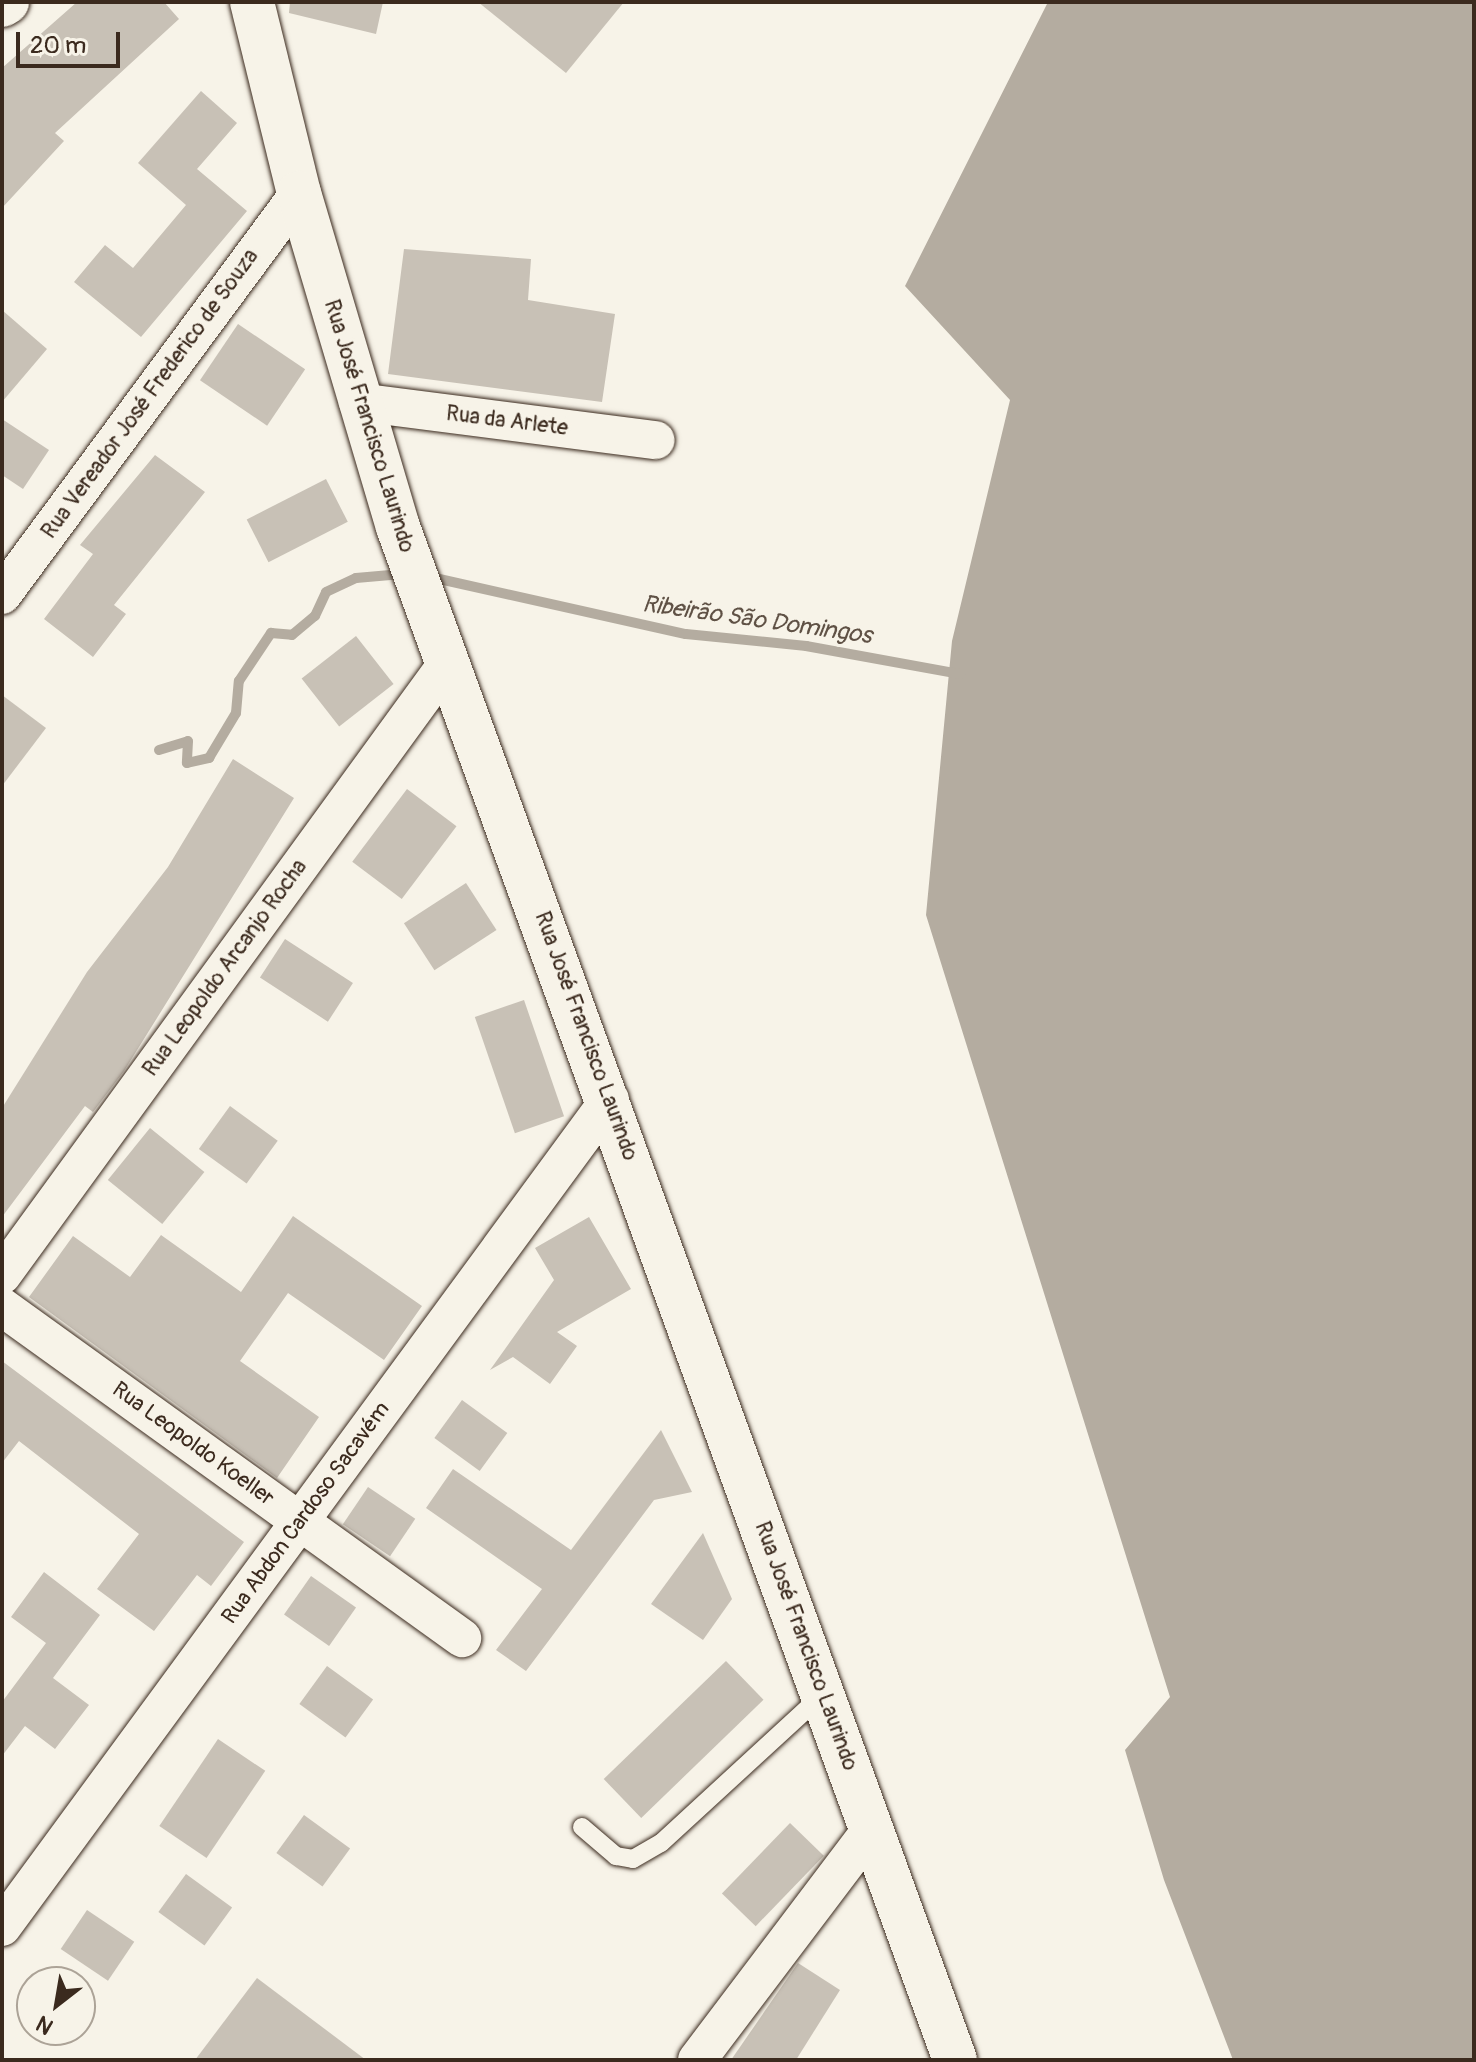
<!DOCTYPE html>
<html>
<head>
<meta charset="utf-8">
<style>
  body { margin:0 }
  #map { position:relative; width:1476px; height:2062px; overflow:hidden; background:#f7f3e8; font-family:Pangolin,sans-serif }
  div>[style] { position:absolute }
  .water>* { inset:0; background:#b4aca0 }
  .stream>* { height:10px; margin:-5px; padding:0 5px; transform-origin:5px; border-radius:5px; background:#b4aca0 }
  .building>* { inset:0; background:#c8c1b6; transform-origin:0 0 }
  .roads { filter:drop-shadow(0 0 2px #3b2a1e) drop-shadow(0 0 2px #3b2a1e) }
  .service>* { height:18px; margin:-9px; padding:0 9px; transform-origin:9px; border-radius:9px; background:#f7f3e8 }
  .minor>* { height:38px; margin:-19px; padding:0 19px; transform-origin:19px; border-radius:19px; background:#f7f3e8 }
  .tertiary>* { height:44px; margin:-22px; padding:0 22px; transform-origin:22px; border-radius:22px; background:#f7f3e8 }
  .secondary>* { height:44px; margin:-22px; padding:0 22px; transform-origin:22px; border-radius:22px; background:#f7f3e8 }
  span { translate:-50% -50%; white-space:nowrap; text-align:center; line-height:1.15; -webkit-text-stroke:6px #f7f3e8; paint-order:stroke }
  .street-label { font-size:22px; color:#3b2a1e }
  .water-label { font-size:24px; color:#5f5145; font-style:italic }
  .frame { position:absolute; inset:0; border:4px solid #3b2a1e; pointer-events:none }
  .north { position:absolute; left:16px; top:1966px; width:80px; height:80px; box-sizing:border-box; background:#f7f3e8; border:2px solid #aca397; border-radius:50%; rotate:211deg; font-size:22px; font-weight:700; line-height:32px; text-align:center; color:#3b2a1e }
  .north::after { content:''; display:block; margin:auto; width:28px; height:36px; background:#3b2a1e; clip-path:polygon(50% 0,100% 100%,50% 72%,0 100%) }
  .scale { position:absolute; left:16px; top:32px; width:104px; height:36px; box-sizing:border-box; border:4px solid #3b2a1e; border-top:0; padding-left:10px; font-size:24px; line-height:28px; white-space:nowrap; color:#3b2a1e; -webkit-text-stroke:6px #f7f3e8; paint-order:stroke }
</style>
</head>
<body>
<div id="map">
  <div class="water">
    <div style="clip-path:polygon(1048px 2px,1474px 2px,1474px 2060px,1233px 2060px,1164px 1880px,1125px 1750px,1170px 1697px,926px 915px,952px 641px,1010px 400px,905px 286px)"></div>
  </div>
  <div class="stream">
    <div style="left:426px;top:576px;width:266px;rotate:12.6deg"></div>
    <div style="left:686px;top:634px;width:121px;rotate:5.7deg"></div>
    <div style="left:806px;top:646px;width:157px;rotate:10.3deg"></div>
    <div style="left:159px;top:750px;width:30px;rotate:-17deg"></div>
    <div style="left:188px;top:741px;width:22px;rotate:93deg"></div>
    <div style="left:187px;top:763px;width:23px;rotate:-13deg"></div>
    <div style="left:209px;top:758px;width:52px;rotate:-59deg"></div>
    <div style="left:236px;top:713px;width:32px;rotate:-85deg"></div>
    <div style="left:239px;top:681px;width:58px;rotate:-56.3deg"></div>
    <div style="left:271px;top:633px;width:21px;rotate:5deg"></div>
    <div style="left:292px;top:635px;width:30px;rotate:-40deg"></div>
    <div style="left:315px;top:616px;width:26px;rotate:-65deg"></div>
    <div style="left:326px;top:592px;width:33px;rotate:-25deg"></div>
    <div style="left:356px;top:578px;width:46px;rotate:-5deg"></div>
  </div>
  <div class="building">
    <div style="clip-path:polygon(77px 2px,164px 2px,179px 19px,55px 133px,64px 141px,2px 208px,2px 68px)"></div>
    <div style="clip-path:polygon(290px 2px,383px 2px,376px 34px,289px 13px)"></div>
    <div style="clip-path:polygon(478px 2px,624px 2px,566px 73px)"></div>
    <div style="clip-path:polygon(201px 91px,237px 123px,197px 169px,247px 211px,141px 337px,74px 282px,105px 245px,133px 268px,186px 205px,138px 163px)"></div>
    <div style="clip-path:polygon(404px 249px,531px 259px,528px 300px,615px 314px,602px 402px,388px 374px)"></div>
    <div style="clip-path:polygon(2px 310px,47px 349px,2px 402px)"></div>
    <div style="left:238px;top:324px;width:81px;height:68px;rotate:34deg"></div>
    <div style="clip-path:polygon(2px 419px,49px 450px,23px 489px,2px 475px)"></div>
    <div style="clip-path:polygon(155px 455px,205px 492px,114px 605px,126px 614px,93px 657px,44px 619px,93px 554px,80px 545px)"></div>
    <div style="left:326px;top:479px;width:48px;height:89px;rotate:63deg"></div>
    <div style="left:356px;top:636px;width:61px;height:69px;rotate:52deg"></div>
    <div style="clip-path:polygon(2px 695px,46px 728px,2px 786px)"></div>
    <div style="clip-path:polygon(233px 759px,294px 798px,124px 1071px,93px 1112px,85px 1106px,2px 1217px,2px 1108px,87px 972px,168px 867px)"></div>
    <div style="left:407px;top:789px;width:62px;height:91px;rotate:37deg"></div>
    <div style="left:466px;top:883px;width:56px;height:74px;rotate:57deg"></div>
    <div style="left:285px;top:939px;width:81px;height:46px;rotate:33deg"></div>
    <div style="left:524px;top:1000px;width:123px;height:52px;rotate:71deg"></div>
    <div style="left:230px;top:1106px;width:59px;height:53px;rotate:36deg"></div>
    <div style="left:150px;top:1128px;width:70px;height:67px;rotate:39deg"></div>
    <div style="clip-path:polygon(293px 1216px,422px 1306px,384px 1360px,288px 1293px,240px 1361px,319px 1417px,277px 1478px,29px 1297px,73px 1236px,130px 1277px,161px 1235px,241px 1292px)"></div>
    <div style="clip-path:polygon(589px 1217px,631px 1289px,557px 1332px,577px 1346px,550px 1384px,513px 1357px,490px 1370px,554px 1280px,535px 1248px)"></div>
    <div style="clip-path:polygon(2px 1361px,244px 1542px,211px 1586px,197px 1575px,154px 1631px,97px 1589px,139px 1534px,19px 1441px,2px 1463px)"></div>
    <div style="left:462px;top:1400px;width:56px;height:47px;rotate:36deg"></div>
    <div style="clip-path:polygon(661px 1430px,692px 1492px,654px 1500px,526px 1671px,496px 1650px,542px 1589px,426px 1508px,453px 1469px,571px 1550px)"></div>
    <div style="left:368px;top:1487px;width:57px;height:45px;rotate:34deg"></div>
    <div style="clip-path:polygon(703px 1533px,732px 1599px,703px 1640px,651px 1604px)"></div>
    <div style="clip-path:polygon(44px 1572px,100px 1615px,53px 1678px,89px 1705px,55px 1749px,25px 1726px,2px 1756px,2px 1702px,46px 1643px,11px 1617px)"></div>
    <div style="left:311px;top:1576px;width:55px;height:47px;rotate:35deg"></div>
    <div style="left:726px;top:1661px;width:54px;height:170px;rotate:46deg"></div>
    <div style="left:327px;top:1666px;width:57px;height:47px;rotate:36deg"></div>
    <div style="left:218px;top:1739px;width:57px;height:105px;rotate:34deg"></div>
    <div style="left:304px;top:1815px;width:57px;height:47px;rotate:36deg"></div>
    <div style="left:790px;top:1823px;width:47px;height:98px;rotate:44deg"></div>
    <div style="left:186px;top:1874px;width:57px;height:47px;rotate:36deg"></div>
    <div style="left:87px;top:1910px;width:57px;height:47px;rotate:34deg"></div>
    <div style="clip-path:polygon(798px 1963px,840px 1990px,796px 2060px,731px 2060px)"></div>
    <div style="clip-path:polygon(257px 1978px,366px 2060px,195px 2060px)"></div>
  </div>
  <div class="roads">
    <div class="service">
      <div style="left:582px;top:1827px;width:45px;rotate:40.5deg"></div>
      <div style="left:616px;top:1856px;width:17px;rotate:10deg"></div>
      <div style="left:633px;top:1859px;width:32px;rotate:-30deg"></div>
      <div style="left:661px;top:1843px;width:219px;rotate:-42.6deg"></div>
    </div>
    <div class="minor">
      <div style="left:358px;top:402px;width:300px;rotate:7.3deg"></div>
      <div style="left:2px;top:595px;width:500px;rotate:-53.5deg"></div>
      <div style="left:2px;top:1275px;width:759px;rotate:-53.94deg"></div>
      <div style="left:2px;top:1307px;width:567px;rotate:35.74deg"></div>
      <div style="left:2px;top:1927px;width:1027px;rotate:-53.71deg"></div>
      <div style="left:697px;top:2060px;width:290px;rotate:-52.9deg"></div>
    </div>
    <div class="tertiary">
      <div style="left:2px;top:5px;width:6px;rotate:-31deg"></div>
    </div>
    <div class="secondary">
      <div style="left:252px;top:2px;width:197px;rotate:76.2deg"></div>
      <div style="left:299px;top:193px;width:348px;rotate:73.5deg"></div>
      <div style="left:398px;top:527px;width:1631px;rotate:70.03deg"></div>
    </div>
  </div>
  <div class="street-label">
    <span style="left:150px;top:394px;rotate:-54deg">Rua Vereador José Frederico de Souza</span>
    <span style="left:507px;top:421px;rotate:7deg">Rua da Arlete</span>
    <span style="left:369px;top:426px;rotate:73deg">Rua José Francisco Laurindo</span>
    <span style="left:225px;top:968px;rotate:-54deg">Rua Leopoldo Arcanjo Rocha</span>
    <span style="left:586px;top:1036px;rotate:70deg">Rua José Francisco Laurindo</span>
    <span style="left:193px;top:1444px;rotate:36deg">Rua Leopoldo Koeller</span>
    <span style="left:306px;top:1513px;rotate:-54deg">Rua Abdon Cardoso Sacavém</span>
    <span style="left:806px;top:1646px;rotate:70deg">Rua José Francisco Laurindo</span>
  </div>
  <div class="water-label">
    <span style="left:757px;top:620px;rotate:8deg">Ribeirão São Domingos</span>
  </div>
  <div class="frame"></div>
  <div class="north">N</div>
  <div class="scale">20 m</div>
</div>
</body>
</html>
